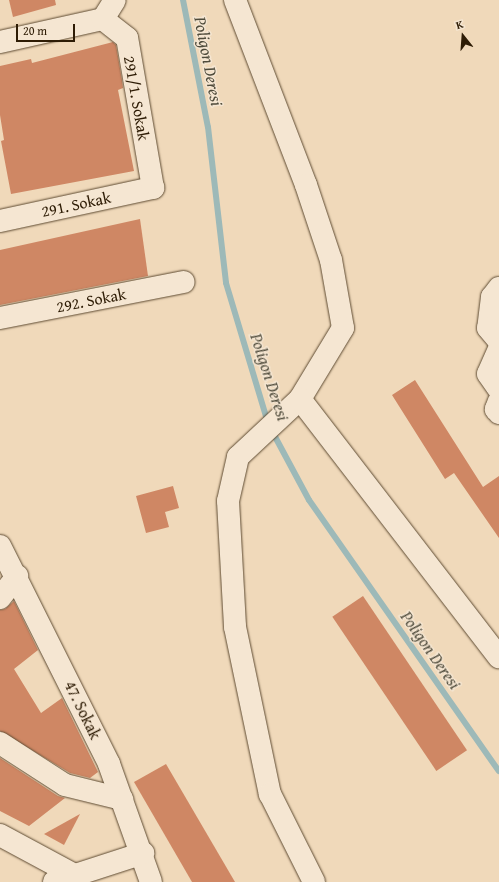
<!DOCTYPE html>
<html>
<head>
<meta charset="utf-8">
<style>
  body { margin:0 }
  #map { position:relative; width:499px; height:882px; overflow:hidden; background:#f0d9ba; font-family:"Gentium Book Plus",serif }
  div>[style] { position:absolute }
  .stream>* { height:6px; margin:-3px; padding:0 3px; transform-origin:3px; border-radius:3px; background:#9db9b8 }
  .building>* { inset:0; background:#cf8764; transform-origin:0 0 }
  .roads { filter:drop-shadow(0 0 1px #5e4b32) drop-shadow(0 0 1px #5e4b32) }
  .minor>* { height:22px; margin:-11px; padding:0 11px; transform-origin:11px; border-radius:11px; background:#f5e6d2 }
  span { translate:-50% -50%; white-space:nowrap; text-align:center; line-height:1.15; -webkit-text-stroke:3px #f5e6d2; paint-order:stroke }
  .street-label { font-size:16px; color:#2e1c05 }
  .water-label { font-size:17px; color:#4f4b3b; font-style:italic }
  .north { position:absolute; left:443px; top:16px; width:40px; height:40px; -webkit-text-stroke:3px #f5e6d2; paint-order:stroke; rotate:343deg; font-size:11px; font-weight:700; line-height:16px; text-align:center; color:#2e1c05 }
  .north::after { content:''; display:block; margin:auto; width:14px; height:18px; background:#2e1c05; clip-path:polygon(50% 0,100% 100%,50% 72%,0 100%) }
  .scale { position:absolute; left:16px; top:24px; width:59px; height:18px; box-sizing:border-box; border:2px solid #2e1c05; border-top:0; padding-left:5px; font-size:12px; line-height:14px; white-space:nowrap; color:#2e1c05; -webkit-text-stroke:3px #f5e6d2; paint-order:stroke }
</style>
</head>
<body>
<div id="map">
  <div class="stream">
    <div style="left:183px;top:0;width:129px;rotate:78.9deg"></div>
    <div style="left:208px;top:127px;width:157px;rotate:83.4deg"></div>
    <div style="left:226px;top:283px;width:146px;rotate:73.3deg"></div>
    <div style="left:272px;top:431px;width:78px;rotate:61.8deg"></div>
    <div style="left:309px;top:500px;width:331px;rotate:55deg"></div>
  </div>
  <div class="building">
    <div style="clip-path:polygon(9px 0,55px 0,56px 5px,13px 17px)"></div>
    <div style="clip-path:polygon(113px 42px,116px 45px,122px 80px,123px 88px,118px 90px,134px 171px,11px 194px,1px 141px,4px 140px,0 115px,0 66px,31px 59px,32px 63px)"></div>
    <div style="clip-path:polygon(140px 219px,148px 276px,0 305px,0 250px)"></div>
    <div style="clip-path:polygon(415px 380px,483px 487px,499px 476px,499px 538px,454px 473px,445px 479px,392px 395px)"></div>
    <div style="clip-path:polygon(173px 486px,179px 508px,165px 512px,169px 527px,146px 533px,136px 496px)"></div>
    <div style="left:363px;top:596px;width:186px;height:37px;rotate:56deg"></div>
    <div style="clip-path:polygon(14px 601px,38px 650px,14px 669px,41px 713px,62px 698px,98px 772px,90px 778px,70px 773px,0 731px,0 610px,5px 609px)"></div>
    <div style="clip-path:polygon(0 758px,58px 796px,65px 798px,29px 826px,0 811px)"></div>
    <div style="clip-path:polygon(166px 764px,235px 882px,192px 882px,134px 782px)"></div>
    <div style="clip-path:polygon(80px 814px,64px 845px,44px 834px)"></div>
  </div>
  <div class="roads">
    <div class="minor">
      <div style="left:235px;top:0;width:198px;rotate:69deg"></div>
      <div style="left:306px;top:185px;width:79px;rotate:71.6deg"></div>
      <div style="left:331px;top:260px;width:69px;rotate:80deg"></div>
      <div style="left:343px;top:328px;width:83px;rotate:121.2deg"></div>
      <div style="left:300px;top:399px;width:85px;rotate:136.9deg"></div>
      <div style="left:238px;top:457px;width:45px;rotate:102.8deg"></div>
      <div style="left:228px;top:501px;width:126px;rotate:86.8deg"></div>
      <div style="left:235px;top:627px;width:171px;rotate:78.2deg"></div>
      <div style="left:270px;top:794px;width:98px;rotate:63.4deg"></div>
      <div style="left:0;top:42px;width:106px;rotate:-12.6deg"></div>
      <div style="left:103px;top:19px;width:22px;rotate:-58deg"></div>
      <div style="left:0;top:221px;width:157px;rotate:-12.2deg"></div>
      <div style="left:153px;top:188px;width:152px;rotate:-99.8deg"></div>
      <div style="left:127px;top:38px;width:31px;rotate:-142deg"></div>
      <div style="left:499px;top:288px;width:11px;rotate:128deg"></div>
      <div style="left:492px;top:297px;width:31px;rotate:97deg"></div>
      <div style="left:488px;top:328px;width:17px;rotate:50deg"></div>
      <div style="left:0;top:318px;width:187px;rotate:-11.1deg"></div>
      <div style="left:499px;top:349px;width:27px;rotate:114deg"></div>
      <div style="left:488px;top:374px;width:19px;rotate:55deg"></div>
      <div style="left:300px;top:399px;width:326px;rotate:52.4deg"></div>
      <div style="left:499px;top:401px;width:9px;rotate:111deg"></div>
      <div style="left:496px;top:409px;width:5px;rotate:53deg"></div>
      <div style="left:0;top:546px;width:244px;rotate:63.4deg"></div>
      <div style="left:109px;top:764px;width:125px;rotate:70.4deg"></div>
      <div style="left:0;top:598px;width:28px;rotate:-52deg"></div>
      <div style="left:0;top:743px;width:77px;rotate:32.9deg"></div>
      <div style="left:65px;top:785px;width:59px;rotate:13.8deg"></div>
      <div style="left:0;top:835px;width:86px;rotate:28.3deg"></div>
      <div style="left:54px;top:882px;width:94px;rotate:-18deg"></div>
    </div>
  </div>
  <div class="street-label">
    <span style="left:137px;top:98px;rotate:80deg">291/1. Sokak</span>
    <span style="left:76px;top:204px;rotate:-12deg">291. Sokak</span>
    <span style="left:91px;top:300px;rotate:-11deg">292. Sokak</span>
    <span style="left:83px;top:710px;rotate:64deg">47. Sokak</span>
  </div>
  <div class="water-label">
    <span style="left:209px;top:61px;rotate:79deg">Poligon Deresi</span>
    <span style="left:270px;top:377px;rotate:72deg">Poligon Deresi</span>
    <span style="left:431px;top:650px;rotate:55deg">Poligon Deresi</span>
  </div>
  <div class="north">K</div>
  <div class="scale">20 m</div>
</div>
</body>
</html>
